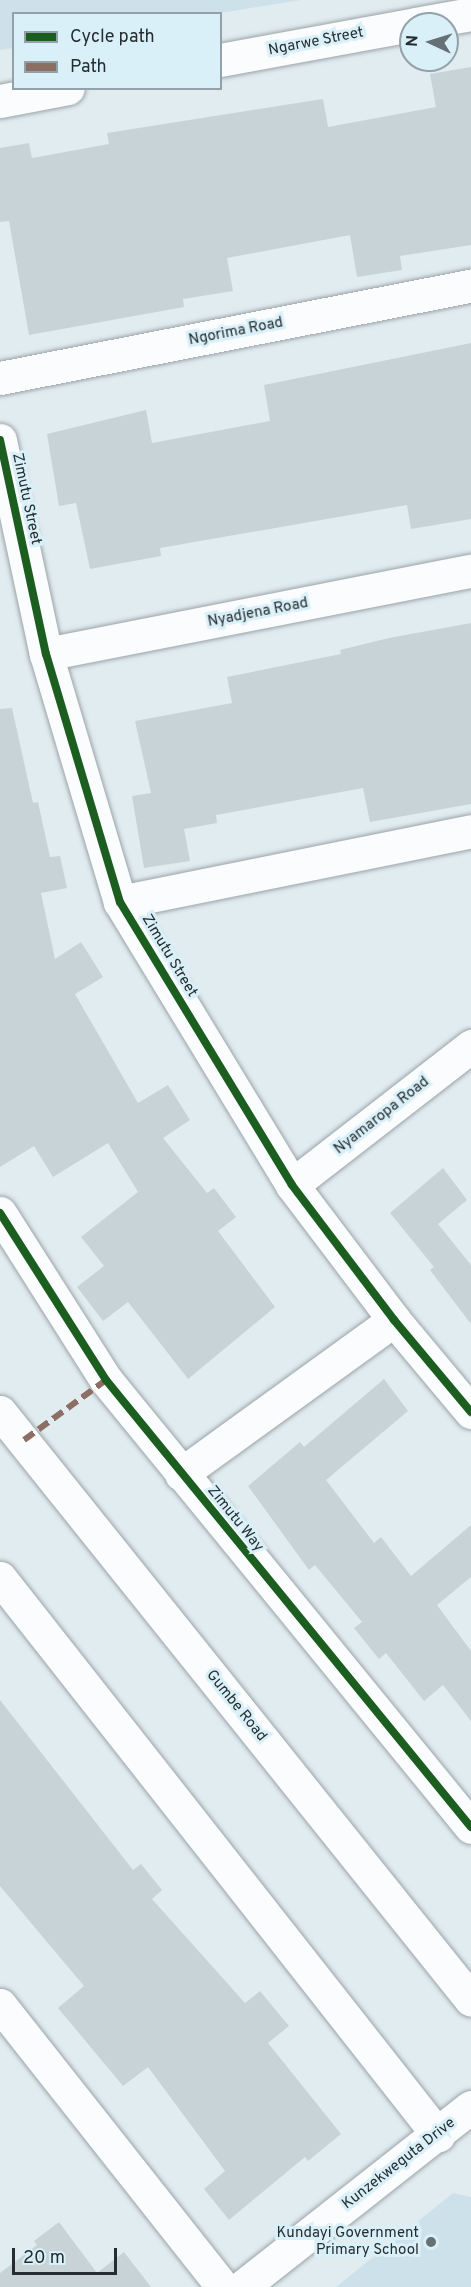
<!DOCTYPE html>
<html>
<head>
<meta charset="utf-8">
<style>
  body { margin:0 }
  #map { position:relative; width:471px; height:2287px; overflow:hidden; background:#e1ecf1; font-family:Overpass,sans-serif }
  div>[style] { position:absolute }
  .built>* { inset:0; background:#cce1e9 }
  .building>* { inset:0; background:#c7d3d7 }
  .roads { filter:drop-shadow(0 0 2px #9ca4a8) drop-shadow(0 0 2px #9ca4a8) }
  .minor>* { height:33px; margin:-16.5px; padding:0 16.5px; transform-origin:16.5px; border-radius:16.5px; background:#fafcfd }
  .tertiary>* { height:33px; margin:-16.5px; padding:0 16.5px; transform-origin:16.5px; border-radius:16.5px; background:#fafcfd }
  .quiet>* { height:6px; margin-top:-3px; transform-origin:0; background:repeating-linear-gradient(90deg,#8d6e63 0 12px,transparent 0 18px) }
  .cycleway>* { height:8px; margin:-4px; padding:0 4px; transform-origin:4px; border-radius:4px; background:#1b5e20 }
  .dots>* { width:16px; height:16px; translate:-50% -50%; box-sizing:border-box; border:3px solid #daf0f8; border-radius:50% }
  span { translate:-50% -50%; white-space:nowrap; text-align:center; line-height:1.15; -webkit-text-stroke:6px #daf0f8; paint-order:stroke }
  .street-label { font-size:15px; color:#252d30 }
  .poi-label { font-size:15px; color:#252d30 }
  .right { translate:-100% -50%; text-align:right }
  .legend { position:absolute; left:12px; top:12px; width:210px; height:78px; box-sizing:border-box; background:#daf0f8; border:2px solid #92a2a8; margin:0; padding:8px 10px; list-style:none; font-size:18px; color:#252d30 }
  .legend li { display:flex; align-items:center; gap:12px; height:30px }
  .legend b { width:30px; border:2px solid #92a2a8 }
  .north { position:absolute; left:399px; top:12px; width:60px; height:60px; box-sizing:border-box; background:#daf0f8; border:2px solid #92a2a8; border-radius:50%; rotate:274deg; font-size:16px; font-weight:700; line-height:24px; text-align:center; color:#252d30 }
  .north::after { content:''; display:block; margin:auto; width:21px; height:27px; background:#677074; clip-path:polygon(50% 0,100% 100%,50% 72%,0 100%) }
  .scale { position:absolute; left:12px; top:2248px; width:105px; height:27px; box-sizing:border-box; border:3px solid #252d30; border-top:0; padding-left:8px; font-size:18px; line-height:21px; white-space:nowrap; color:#252d30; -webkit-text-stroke:4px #daf0f8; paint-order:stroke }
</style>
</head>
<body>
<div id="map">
  <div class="built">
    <div style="clip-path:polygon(0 0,301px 0,220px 13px,14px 14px,13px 48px,0 50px)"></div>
    <div style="clip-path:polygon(453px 2193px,471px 2197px,471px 2287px,336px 2287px)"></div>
  </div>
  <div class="building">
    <div style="clip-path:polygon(471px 67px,471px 245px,400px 256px,402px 270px,357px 277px,350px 235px,227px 258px,233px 291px,183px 299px,184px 307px,29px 335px,9px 221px,0 222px,0 148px,29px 143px,32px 158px,109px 144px,107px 133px,323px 99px,328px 127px,436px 107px,430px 74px)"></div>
    <div style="clip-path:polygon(471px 343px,471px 519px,411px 529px,407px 505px,160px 548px,161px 556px,90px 569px,76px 503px,59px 506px,47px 434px,146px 410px,152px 443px,270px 421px,264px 385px)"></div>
    <div style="clip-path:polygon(471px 623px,471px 804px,370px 822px,363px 788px,216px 815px,217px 823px,184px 829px,190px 861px,144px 868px,132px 796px,151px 793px,135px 721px,232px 703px,227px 677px,341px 654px,340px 650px,389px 638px)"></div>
    <div style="clip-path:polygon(12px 708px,33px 803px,38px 802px,50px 857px,60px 856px,67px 888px,41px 893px,55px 959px,81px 942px,103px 977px,75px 994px,138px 1103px,168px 1085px,190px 1120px,163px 1138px,207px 1193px,214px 1188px,236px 1217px,218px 1231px,275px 1307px,188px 1379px,128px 1302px,103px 1321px,77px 1287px,104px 1266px,81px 1237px,138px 1192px,108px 1143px,53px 1177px,34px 1146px,0 1167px,0 709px)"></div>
    <div style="clip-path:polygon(443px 1168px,467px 1200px,438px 1224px,471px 1265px,471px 1324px,430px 1270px,434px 1267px,390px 1213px)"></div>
    <div style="clip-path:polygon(384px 1379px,408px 1411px,326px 1480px,374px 1543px,381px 1537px,411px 1576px,471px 1525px,471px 1577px,437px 1605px,471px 1651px,471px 1721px,443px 1685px,424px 1701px,386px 1653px,379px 1659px,354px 1628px,362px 1622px,315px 1565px,309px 1570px,248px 1486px,300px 1442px,304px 1447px)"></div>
    <div style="clip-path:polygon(0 1700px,133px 1870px,141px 1864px,162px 1890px,152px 1899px,245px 2003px,260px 1991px,289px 2026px,268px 2043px,341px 2134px,308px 2161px,305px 2157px,229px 2220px,204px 2189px,225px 2171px,148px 2067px,123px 2086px,58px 2008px,84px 1986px,0 1886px)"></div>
    <div style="clip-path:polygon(59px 2222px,97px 2273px,124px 2252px,151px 2287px,0 2287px,0 2273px,37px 2245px,34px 2241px)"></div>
  </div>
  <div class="roads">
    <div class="minor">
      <div style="left:415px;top:24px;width:57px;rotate:-10.1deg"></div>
      <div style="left:220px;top:60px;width:194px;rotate:-10.4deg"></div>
      <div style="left:0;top:101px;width:69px;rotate:-10.8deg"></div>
      <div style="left:0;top:378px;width:480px;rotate:-11.1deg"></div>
      <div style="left:0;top:440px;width:219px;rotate:77.9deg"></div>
      <div style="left:46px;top:654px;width:259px;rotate:73.4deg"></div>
      <div style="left:120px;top:902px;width:331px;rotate:58.7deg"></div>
      <div style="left:292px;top:1185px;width:169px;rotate:52.9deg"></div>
      <div style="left:394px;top:1320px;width:120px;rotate:50.1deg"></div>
      <div style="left:46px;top:654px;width:433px;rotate:-11.1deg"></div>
      <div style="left:120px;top:902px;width:358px;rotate:-11.4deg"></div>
      <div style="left:292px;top:1185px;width:227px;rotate:-37.8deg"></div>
      <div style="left:0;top:1213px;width:198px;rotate:57.6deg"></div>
      <div style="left:106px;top:1380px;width:577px;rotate:50.77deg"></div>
      <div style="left:181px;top:1474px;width:263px;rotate:-35.9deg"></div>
      <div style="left:0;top:1578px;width:709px;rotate:51.82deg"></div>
      <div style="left:0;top:2005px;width:360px;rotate:51.7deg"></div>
      <div style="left:242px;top:2287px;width:291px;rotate:-38.2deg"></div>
    </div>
    <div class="tertiary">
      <div style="left:0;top:1412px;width:753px;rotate:51.3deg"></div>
    </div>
  </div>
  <div class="quiet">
    <div style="left:24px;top:1440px;width:102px;rotate:-36.2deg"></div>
  </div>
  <div class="cycleway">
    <div style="left:0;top:440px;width:219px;rotate:77.9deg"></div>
    <div style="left:46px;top:654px;width:259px;rotate:73.4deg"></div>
    <div style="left:120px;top:902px;width:331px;rotate:58.7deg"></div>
    <div style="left:292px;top:1185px;width:169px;rotate:52.9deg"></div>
    <div style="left:394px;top:1320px;width:120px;rotate:50.1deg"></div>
    <div style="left:0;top:1213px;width:198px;rotate:57.6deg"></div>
    <div style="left:106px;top:1380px;width:577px;rotate:50.77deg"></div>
  </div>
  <div class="dots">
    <div style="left:431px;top:2242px;background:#677074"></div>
  </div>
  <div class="street-label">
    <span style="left:316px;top:42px;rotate:-11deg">Ngarwe Street</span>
    <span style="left:236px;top:332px;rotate:-11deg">Ngorima Road</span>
    <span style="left:26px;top:499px;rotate:78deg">Zimutu Street</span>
    <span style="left:258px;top:613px;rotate:-11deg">Nyadjena Road</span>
    <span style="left:169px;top:956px;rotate:59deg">Zimutu Street</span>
    <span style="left:382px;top:1116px;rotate:-38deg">Nyamaropa Road</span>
    <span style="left:235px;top:1519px;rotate:51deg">Zimutu Way</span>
    <span style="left:236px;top:1706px;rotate:51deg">Gumbe Road</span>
    <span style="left:399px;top:2164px;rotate:-38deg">Kunzekweguta Drive</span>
  </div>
  <div class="poi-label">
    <span class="right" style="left:419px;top:2242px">Kundayi Government<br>Primary School</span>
  </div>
  <ul class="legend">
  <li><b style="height:8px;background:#1b5e20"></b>Cycle path</li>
  <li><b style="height:8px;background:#8d6e63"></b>Path</li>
  </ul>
  <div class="north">N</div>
  <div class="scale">20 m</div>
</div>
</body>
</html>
